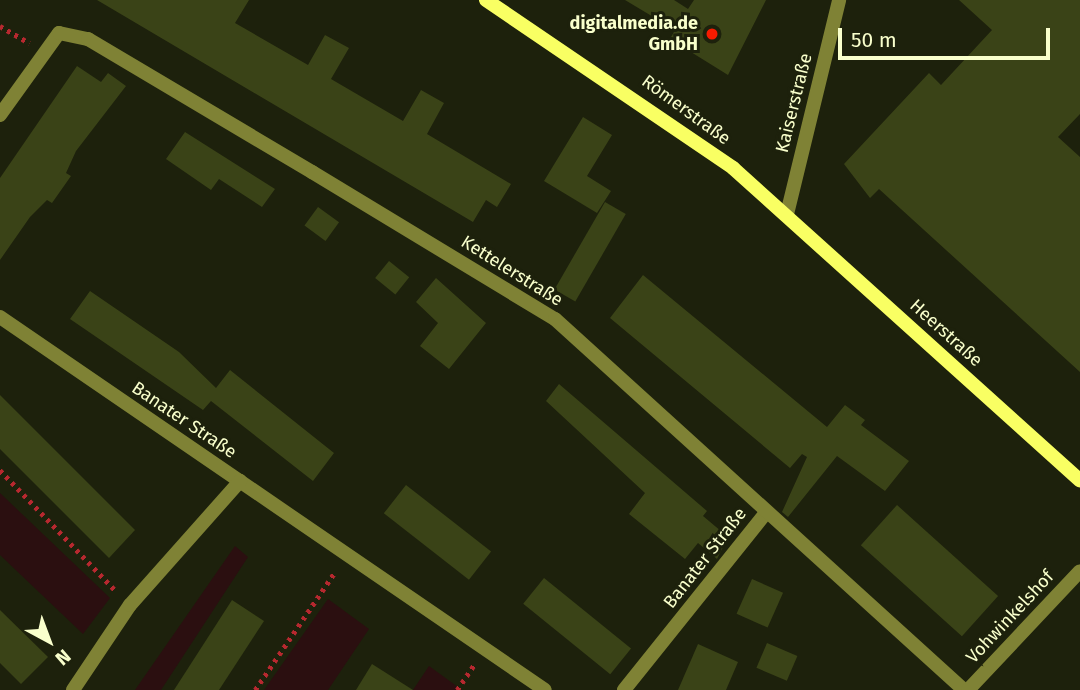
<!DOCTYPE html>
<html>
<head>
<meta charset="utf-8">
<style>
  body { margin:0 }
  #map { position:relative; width:1080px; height:690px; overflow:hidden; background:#1d210c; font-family:"Fira Sans",sans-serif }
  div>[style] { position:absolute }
  .green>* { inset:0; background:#2b0f10 }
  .building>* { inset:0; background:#3a4317; transform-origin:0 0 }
  .path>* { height:4.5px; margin-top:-2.25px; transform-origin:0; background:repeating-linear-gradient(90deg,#b7282f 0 3.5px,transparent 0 8.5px) }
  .lane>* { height:14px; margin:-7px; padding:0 7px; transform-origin:7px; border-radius:7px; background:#7f8235 }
  .street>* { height:14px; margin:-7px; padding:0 7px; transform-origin:7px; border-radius:7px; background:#7f8235 }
  .secondary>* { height:14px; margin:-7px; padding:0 7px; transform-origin:7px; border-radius:7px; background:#f9ff63 }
  .dots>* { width:19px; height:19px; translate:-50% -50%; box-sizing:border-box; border:4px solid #1d210c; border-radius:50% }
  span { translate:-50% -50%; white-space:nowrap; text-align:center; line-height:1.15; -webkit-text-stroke:6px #1d210c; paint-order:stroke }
  .poi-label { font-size:18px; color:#f9ffcc; font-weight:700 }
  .right { translate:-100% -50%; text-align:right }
  .street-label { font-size:18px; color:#f9ffcc }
  .north { position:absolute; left:14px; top:606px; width:70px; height:70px; -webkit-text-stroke:5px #1d210c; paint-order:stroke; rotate:139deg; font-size:19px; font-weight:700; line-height:28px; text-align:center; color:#f9ffcc }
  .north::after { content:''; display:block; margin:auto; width:24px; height:32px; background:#f9ffcc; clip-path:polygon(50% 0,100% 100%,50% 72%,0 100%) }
  .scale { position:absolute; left:838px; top:28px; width:212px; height:32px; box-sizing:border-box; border:4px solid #f9ffcc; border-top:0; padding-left:9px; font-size:21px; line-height:24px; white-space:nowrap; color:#f9ffcc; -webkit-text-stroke:5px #1d210c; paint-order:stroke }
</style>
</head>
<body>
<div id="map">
  <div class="green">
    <div style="clip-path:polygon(0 493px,110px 598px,83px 634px,0 555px)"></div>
    <div style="clip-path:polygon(235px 546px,248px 557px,161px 690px,135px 690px)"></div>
    <div style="clip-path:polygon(328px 599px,369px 629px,328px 690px,264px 690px)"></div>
    <div style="clip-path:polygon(429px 666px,462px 690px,413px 690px)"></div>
  </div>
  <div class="building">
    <div style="clip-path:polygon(97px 0,249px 0,235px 23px,308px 65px,325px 35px,349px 48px,331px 79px,403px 121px,421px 90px,444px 103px,427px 134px,511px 184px,497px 207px,486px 200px,473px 222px)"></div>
    <div style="clip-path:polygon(625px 0,674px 0,688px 9px,694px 0,766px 0,728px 75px,670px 39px,675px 30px)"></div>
    <div style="clip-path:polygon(959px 0,1080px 0,1080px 114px,1058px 137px,1080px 157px,1080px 372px,879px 189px,870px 198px,844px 164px,929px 73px,941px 85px,992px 30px)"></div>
    <div style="clip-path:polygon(77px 66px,101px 82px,108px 73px,126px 86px,76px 151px,66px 173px,71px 176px,52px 203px,47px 200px,30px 217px,0 260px,0 178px)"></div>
    <div style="clip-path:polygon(583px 117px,612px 135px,587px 176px,611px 191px,597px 213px,544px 181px)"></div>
    <div style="clip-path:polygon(185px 132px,275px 189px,262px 207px,219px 179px,211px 190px,166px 159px)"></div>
    <div style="left:605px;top:202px;width:24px;height:101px;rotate:30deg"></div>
    <div style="left:318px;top:207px;width:26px;height:23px;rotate:36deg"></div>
    <div style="left:389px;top:261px;width:26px;height:22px;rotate:39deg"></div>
    <div style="clip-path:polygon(643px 275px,827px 427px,845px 405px,865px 420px,861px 425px,909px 461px,885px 491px,837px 456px,788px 517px,782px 512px,807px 457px,802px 454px,790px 468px,610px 318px)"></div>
    <div style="clip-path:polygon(436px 278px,486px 323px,449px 369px,420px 346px,438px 323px,416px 302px)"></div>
    <div style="clip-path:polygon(90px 291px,179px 352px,216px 388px,230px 370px,334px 453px,313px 481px,211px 401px,203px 410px,70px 319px)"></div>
    <div style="clip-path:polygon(559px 384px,707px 511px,703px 516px,728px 537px,717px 559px,698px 543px,685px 559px,629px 514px,645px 493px,546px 401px)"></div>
    <div style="clip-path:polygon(0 395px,135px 530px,109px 558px,0 449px)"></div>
    <div style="left:406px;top:485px;width:108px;height:36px;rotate:38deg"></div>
    <div style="left:897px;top:505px;width:136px;height:54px;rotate:42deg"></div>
    <div style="left:544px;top:578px;width:112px;height:33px;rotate:39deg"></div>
    <div style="left:752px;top:579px;width:34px;height:38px;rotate:24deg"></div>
    <div style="clip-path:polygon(232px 600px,264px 621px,219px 690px,174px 690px)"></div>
    <div style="clip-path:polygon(0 610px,48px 657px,21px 684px,0 663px)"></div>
    <div style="left:767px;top:643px;width:33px;height:27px;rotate:23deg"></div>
    <div style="clip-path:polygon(698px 644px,738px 662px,726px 690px,678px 690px)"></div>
    <div style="clip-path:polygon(372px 664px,413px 690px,356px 690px)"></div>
  </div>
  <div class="path">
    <div style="left:0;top:26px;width:34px;rotate:30deg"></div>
    <div style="left:0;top:470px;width:168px;rotate:46.2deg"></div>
    <div style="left:255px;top:690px;width:143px;rotate:-55.9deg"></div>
    <div style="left:457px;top:690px;width:30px;rotate:-56deg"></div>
  </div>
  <div class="lane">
    <div style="left:624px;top:690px;width:224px;rotate:-51.3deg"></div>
  </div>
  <div class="street">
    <div style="left:0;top:115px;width:101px;rotate:-54.3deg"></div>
    <div style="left:59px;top:33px;width:30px;rotate:12deg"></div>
    <div style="left:88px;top:39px;width:261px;rotate:30.7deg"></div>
    <div style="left:312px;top:172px;width:284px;rotate:31.2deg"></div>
    <div style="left:555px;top:319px;width:552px;rotate:42.21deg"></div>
    <div style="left:787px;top:214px;width:220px;rotate:-76.3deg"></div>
    <div style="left:0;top:317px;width:660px;rotate:34.39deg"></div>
    <div style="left:73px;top:690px;width:102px;rotate:-56.2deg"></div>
    <div style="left:130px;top:605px;width:166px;rotate:-48.4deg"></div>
    <div style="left:968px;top:690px;width:163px;rotate:-46.7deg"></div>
  </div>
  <div class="secondary">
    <div style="left:486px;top:0;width:299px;rotate:34.2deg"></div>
    <div style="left:733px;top:168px;width:467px;rotate:42deg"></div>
  </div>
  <div class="dots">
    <div style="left:712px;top:34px;background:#f71b00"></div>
  </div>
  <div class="poi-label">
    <span class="right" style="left:698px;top:34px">digitalmedia.de<br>GmbH</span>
  </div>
  <div class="street-label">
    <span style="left:794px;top:103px;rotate:-76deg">Kaiserstraße</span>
    <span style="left:686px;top:110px;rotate:36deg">Römerstraße</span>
    <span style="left:512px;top:271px;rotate:32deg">Kettelerstraße</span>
    <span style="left:946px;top:333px;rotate:42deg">Heerstraße</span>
    <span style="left:184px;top:420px;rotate:34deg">Banater Straße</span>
    <span style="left:705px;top:558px;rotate:-52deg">Banater Straße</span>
    <span style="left:1010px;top:617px;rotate:-47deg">Vohwinkelshof</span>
  </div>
  <div class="north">N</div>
  <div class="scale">50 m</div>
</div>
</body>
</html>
